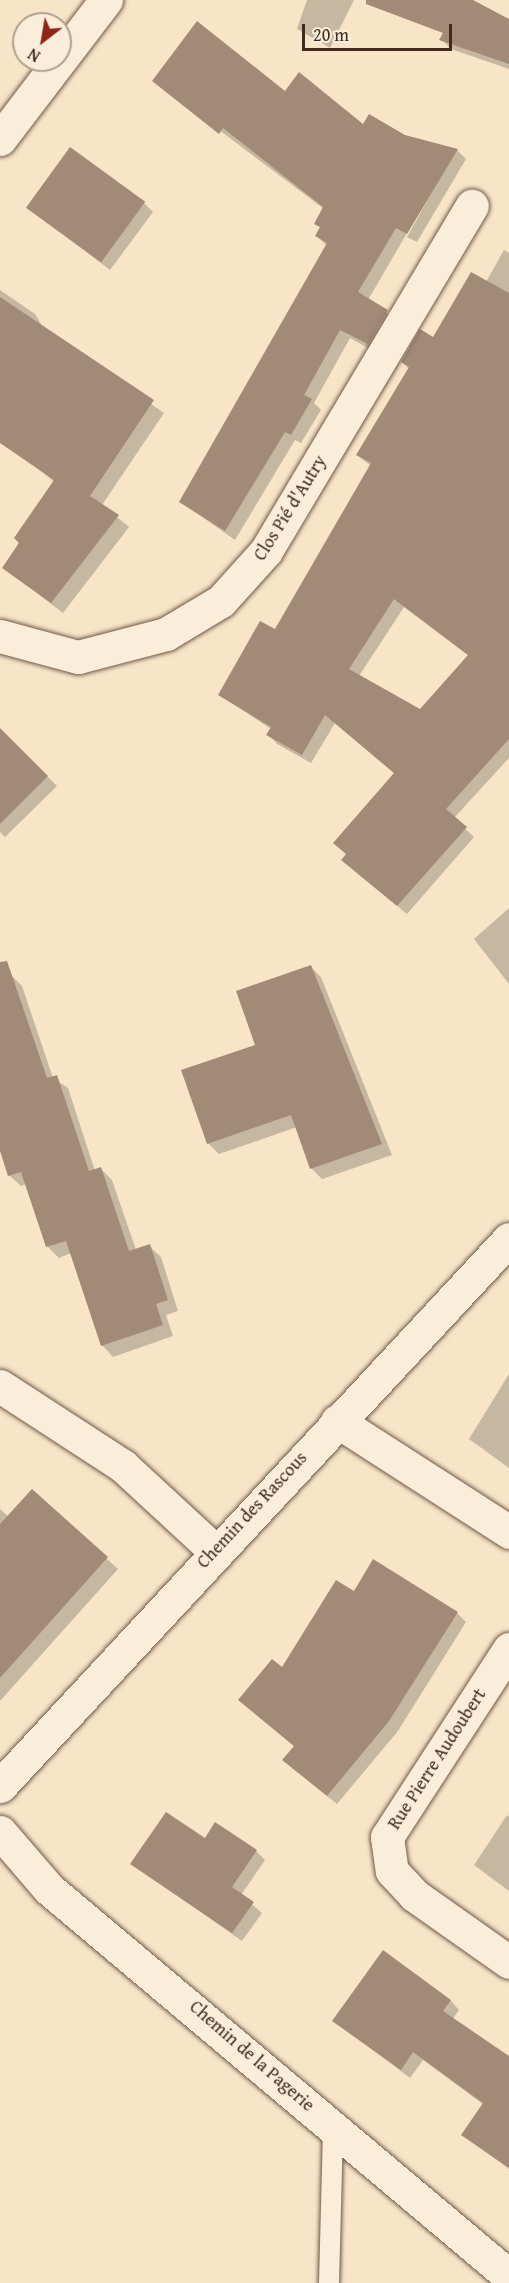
<!DOCTYPE html>
<html>
<head>
<meta charset="utf-8">
<style>
  body { margin:0 }
  #map { position:relative; width:509px; height:2283px; overflow:hidden; background:#f8e5c8; font-family:"Gentium Book Plus",serif }
  div>[style] { position:absolute }
  .shadow>* { inset:0; background:#0003 }
  .building>* { inset:0; background:#a18b76; transform-origin:0 0 }
  .roads { filter:drop-shadow(0 0 2px #705948) drop-shadow(0 0 2px #705948) }
  .lane>* { height:20px; margin:-10px; padding:0 10px; transform-origin:10px; border-radius:10px; background:#faeedb }
  .street>* { height:33px; margin:-16.5px; padding:0 16.5px; transform-origin:16.5px; border-radius:16.5px; background:#faeedb }
  span { translate:-50% -50%; white-space:nowrap; text-align:center; line-height:1.15; -webkit-text-stroke:6px #faeedb; paint-order:stroke }
  .street-label { font-size:18px; color:#422a1e }
  .north { position:absolute; left:12px; top:12px; width:60px; height:60px; box-sizing:border-box; background:#faeedb; border:2px solid #b0a08f; border-radius:50%; rotate:211deg; font-size:16px; font-weight:700; line-height:24px; text-align:center; color:#422a1e }
  .north::after { content:''; display:block; margin:auto; width:21px; height:27px; background:#8f2418; clip-path:polygon(50% 0,100% 100%,50% 72%,0 100%) }
  .scale { position:absolute; left:302px; top:24px; width:150px; height:27px; box-sizing:border-box; border:3px solid #422a1e; border-top:0; padding-left:8px; font-size:18px; line-height:21px; white-space:nowrap; color:#422a1e; -webkit-text-stroke:4px #faeedb; paint-order:stroke }
</style>
</head>
<body>
<div id="map">
  <div class="shadow">
    <div style="clip-path:polygon(307px 0,354px 0,330px 48px,297px 29px)"></div>
    <div style="clip-path:polygon(464px 0,509px 20px,509px 69px,451px 49px,441px 39px)"></div>
    <div style="clip-path:polygon(154px 81px,285px 93px,363px 126px,457px 150px,466px 159px,417px 242px,407px 237px,453px 154px,368px 300px,396px 320px,377px 353px,350px 338px,314px 403px,321px 410px,301px 443px,295px 440px,235px 540px,181px 502px,326px 245px,317px 236px,321px 229px,316px 223px,324px 209px)"></div>
    <div style="clip-path:polygon(144px 203px,153px 212px,110px 270px,28px 208px)"></div>
    <div style="clip-path:polygon(evenodd,504px 250px,509px 253px,509px 758px,454px 818px,474px 837px,407px 914px,352px 868px,395px 774px,335px 723px,311px 763px,277px 744px,268px 734px,271px 729px,220px 695px,276px 631px,371px 466px,357px 455px,409px 369px,402px 362px,433px 339px,486px 282px,504px 250px,404px 607px,469px 656px,421px 711px,359px 676px,404px 607px)"></div>
    <div style="clip-path:polygon(0 290px,35px 314px,44px 329px,164px 413px,102px 505px,129px 527px,63px 613px,4px 568px,54px 482px,0 436px)"></div>
    <div style="clip-path:polygon(0 730px,57px 786px,5px 837px,0 832px)"></div>
    <div style="clip-path:polygon(509px 908px,509px 984px,474px 939px)"></div>
    <div style="clip-path:polygon(310px 966px,321px 977px,392px 1155px,322px 1179px,311px 1168px,297px 1127px,219px 1154px,208px 1143px)"></div>
    <div style="clip-path:polygon(11px 975px,22px 986px,53px 1078px,68px 1088px,95px 1171px,101px 1169px,112px 1180px,136px 1250px,149px 1246px,161px 1257px,178px 1311px,166px 1315px,173px 1336px,113px 1357px,102px 1345px,71px 1253px,59px 1258px,47px 1246px,26px 1184px,21px 1186px,9px 1175px,0 1146px,0 978px)"></div>
    <div style="clip-path:polygon(509px 1374px,509px 1468px,469px 1439px)"></div>
    <div style="clip-path:polygon(32px 1491px,118px 1569px,0 1701px,0 1509px,9px 1517px)"></div>
    <div style="clip-path:polygon(355px 1593px,457px 1613px,466px 1622px,398px 1731px,337px 1804px,294px 1769px,295px 1747px,240px 1700px,282px 1669px)"></div>
    <div style="clip-path:polygon(507px 1815px,509px 1817px,509px 1891px,474px 1865px)"></div>
    <div style="clip-path:polygon(205px 1840px,256px 1851px,265px 1860px,241px 1895px,262px 1913px,242px 1941px,132px 1864px)"></div>
    <div style="clip-path:polygon(383px 1952px,451px 2001px,459px 2010px,452px 2020px,509px 2058px,509px 2169px,463px 2135px,484px 2105px,423px 2060px,410px 2078px,334px 2021px)"></div>
  </div>
  <div class="building">
    <div style="clip-path:polygon(366px 0,473px 0,509px 19px,509px 64px,439px 40px,443px 33px,366px 4px)"></div>
    <div style="clip-path:polygon(197px 21px,285px 91px,299px 72px,363px 124px,369px 114px,405px 135px,458px 149px,407px 234px,396px 228px,358px 292px,388px 310px,368px 344px,340px 330px,304px 395px,312px 399px,291px 435px,285px 432px,225px 531px,179px 502px,327px 243px,315px 236px,320px 227px,314px 224px,323px 207px,223px 128px,219px 134px,152px 81px)"></div>
    <div style="left:70px;top:147px;width:93px;height:75px;rotate:36deg"></div>
    <div style="clip-path:polygon(evenodd,471px 272px,509px 293px,509px 739px,446px 809px,467px 827px,397px 906px,341px 860px,346px 854px,333px 843px,394px 773px,325px 715px,302px 755px,266px 735px,271px 727px,218px 695px,260px 621px,275px 629px,371px 463px,356px 455px,409px 367px,401px 362px,420px 329px,433px 337px,471px 272px,394px 599px,468px 655px,420px 709px,349px 669px,394px 599px)"></div>
    <div style="clip-path:polygon(0 297px,154px 400px,90px 496px,119px 515px,51px 603px,2px 568px,19px 543px,14px 538px,54px 480px,0 443px)"></div>
    <div style="clip-path:polygon(0 728px,48px 776px,0 824px)"></div>
    <div style="clip-path:polygon(7px 961px,47px 1078px,57px 1075px,89px 1171px,101px 1167px,129px 1251px,150px 1244px,168px 1300px,156px 1304px,163px 1325px,101px 1346px,66px 1241px,46px 1247px,21px 1172px,8px 1176px,0 1151px,0 962px)"></div>
    <div style="clip-path:polygon(311px 965px,382px 1144px,310px 1169px,291px 1115px,207px 1144px,181px 1070px,255px 1045px,236px 991px)"></div>
    <div style="clip-path:polygon(32px 1489px,108px 1557px,0 1678px,0 1524px)"></div>
    <div style="clip-path:polygon(373px 1559px,458px 1612px,389px 1721px,327px 1796px,282px 1760px,294px 1746px,238px 1700px,272px 1659px,282px 1667px,336px 1580px,354px 1591px)"></div>
    <div style="clip-path:polygon(166px 1812px,205px 1838px,215px 1822px,257px 1850px,232px 1887px,254px 1902px,232px 1933px,130px 1864px)"></div>
    <div style="clip-path:polygon(383px 1950px,451px 2000px,443px 2011px,509px 2056px,509px 2168px,461px 2135px,483px 2103px,413px 2052px,401px 2070px,332px 2021px)"></div>
  </div>
  <div class="roads">
    <div class="lane">
      <div style="left:329px;top:2283px;width:156px;rotate:-88.5deg"></div>
    </div>
    <div class="street">
      <div style="left:0;top:139px;width:175px;rotate:-52.7deg"></div>
      <div style="left:0;top:636px;width:81px;rotate:15.1deg"></div>
      <div style="left:78px;top:657px;width:91px;rotate:-14.6deg"></div>
      <div style="left:166px;top:634px;width:64px;rotate:-31deg"></div>
      <div style="left:221px;top:601px;width:67px;rotate:-48deg"></div>
      <div style="left:266px;top:551px;width:402px;rotate:-59.2deg"></div>
      <div style="left:0;top:1386px;width:147px;rotate:33deg"></div>
      <div style="left:123px;top:1466px;width:124px;rotate:42.7deg"></div>
      <div style="left:337px;top:1421px;width:205px;rotate:32.8deg"></div>
      <div style="left:509px;top:1649px;width:224px;rotate:123deg"></div>
      <div style="left:387px;top:1837px;width:34px;rotate:82deg"></div>
      <div style="left:392px;top:1871px;width:33px;rotate:47deg"></div>
      <div style="left:414px;top:1895px;width:116px;rotate:35.2deg"></div>
      <div style="left:0;top:1786px;width:747px;rotate:-47.06deg"></div>
      <div style="left:0;top:1832px;width:75px;rotate:49.3deg"></div>
      <div style="left:49px;top:1889px;width:601px;rotate:40.07deg"></div>
    </div>
  </div>
  <div class="street-label">
    <span style="left:290px;top:508px;rotate:-58deg">Clos Pié d'Autry</span>
    <span style="left:252px;top:1510px;rotate:-47deg">Chemin des Rascous</span>
    <span style="left:437px;top:1759px;rotate:-57deg">Rue Pierre Audoubert</span>
    <span style="left:252px;top:2056px;rotate:41deg">Chemin de la Pagerie</span>
  </div>
  <div class="north">N</div>
  <div class="scale">20 m</div>
</div>
</body>
</html>
